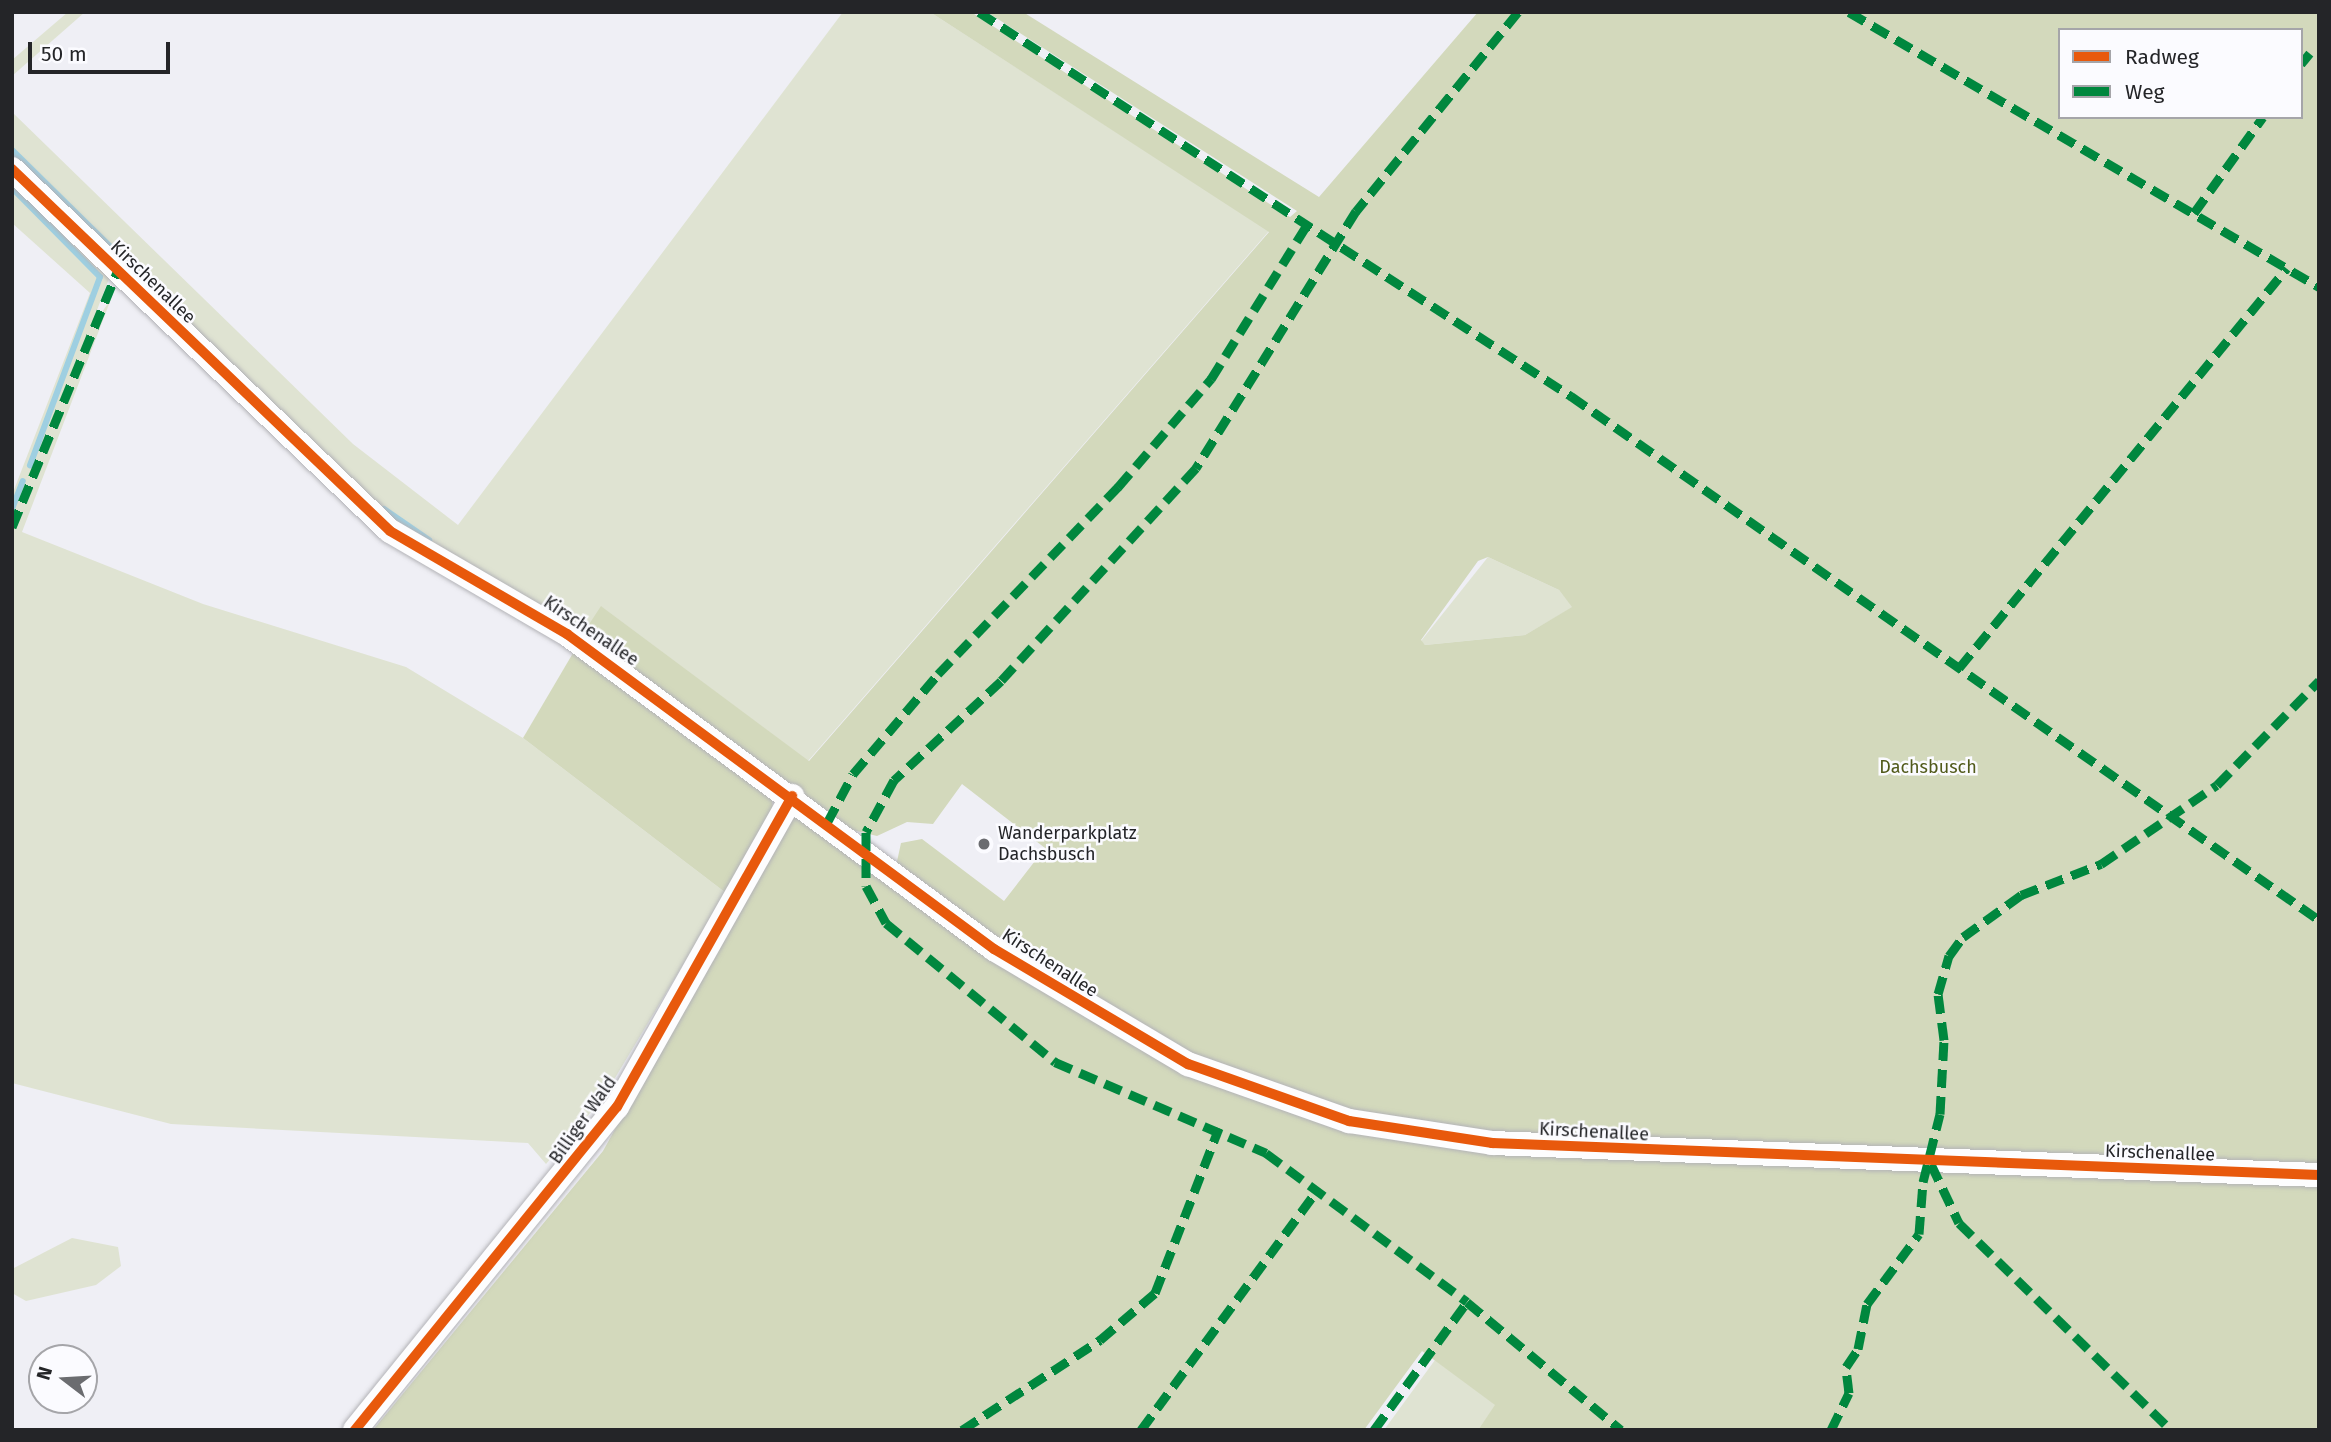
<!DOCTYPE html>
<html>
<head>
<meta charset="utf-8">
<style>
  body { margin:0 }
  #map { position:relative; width:2331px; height:1442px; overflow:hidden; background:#efeff5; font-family:"Fira Sans",sans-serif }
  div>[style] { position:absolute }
  .green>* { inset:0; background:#dfe3d2 }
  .forest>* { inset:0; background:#d3d9bc }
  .stream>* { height:6px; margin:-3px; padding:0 3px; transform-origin:3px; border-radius:3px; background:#9ecfe1 }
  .roads { filter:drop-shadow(0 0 2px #b3b3b7) drop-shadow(0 0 2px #b3b3b7) }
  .minor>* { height:24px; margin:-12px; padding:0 12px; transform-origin:12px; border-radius:12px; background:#fdfdfe }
  .quiet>* { height:9px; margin-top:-4.5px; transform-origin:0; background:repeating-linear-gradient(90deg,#00873e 0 18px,transparent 0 27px) }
  .cycleway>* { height:10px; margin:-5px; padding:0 5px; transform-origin:5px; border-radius:5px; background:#e8590c }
  .dots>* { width:19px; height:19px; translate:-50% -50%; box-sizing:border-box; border:4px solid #fbfbff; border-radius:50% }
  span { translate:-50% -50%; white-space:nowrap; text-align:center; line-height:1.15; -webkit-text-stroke:5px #fbfbff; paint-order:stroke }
  .street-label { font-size:18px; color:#242528 }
  .park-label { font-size:18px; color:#515a1a }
  .poi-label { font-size:18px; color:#242528 }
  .left { translate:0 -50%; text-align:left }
  .frame { position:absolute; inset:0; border:14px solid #242528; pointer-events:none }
  .legend { position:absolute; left:2058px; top:28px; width:245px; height:91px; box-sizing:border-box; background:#fbfbff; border:2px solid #a5a5a9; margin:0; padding:9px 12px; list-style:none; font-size:21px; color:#242528 }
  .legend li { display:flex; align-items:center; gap:14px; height:35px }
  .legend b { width:35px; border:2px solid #a5a5a9 }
  .north { position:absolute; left:28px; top:1344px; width:70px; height:70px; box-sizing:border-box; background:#fbfbff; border:2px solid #a5a5a9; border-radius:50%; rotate:287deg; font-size:19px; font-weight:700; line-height:28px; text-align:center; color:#242528 }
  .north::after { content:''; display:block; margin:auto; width:24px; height:32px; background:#6b6c70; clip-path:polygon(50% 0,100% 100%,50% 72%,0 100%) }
  .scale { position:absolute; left:28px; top:42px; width:142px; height:32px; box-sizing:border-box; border:4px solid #242528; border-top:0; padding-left:9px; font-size:21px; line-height:24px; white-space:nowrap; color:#242528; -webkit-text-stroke:5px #fbfbff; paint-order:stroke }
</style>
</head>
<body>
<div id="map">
  <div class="green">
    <div style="clip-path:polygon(68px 12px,85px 12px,12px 76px,12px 60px)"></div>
    <div style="clip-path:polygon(843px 12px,930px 12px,1269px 231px,808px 761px,602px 607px,582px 635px,404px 533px,12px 159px,12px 112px,353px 444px,458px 525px)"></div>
    <div style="clip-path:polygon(12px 179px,110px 276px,97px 310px,102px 312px,111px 299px,22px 532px,203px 604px,406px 667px,523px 738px,726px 893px,603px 1098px,546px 1164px,528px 1143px,171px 1124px,12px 1083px,12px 495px,90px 293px,12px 223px)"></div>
    <div style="clip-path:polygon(1488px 557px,1559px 590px,1573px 607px,1525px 635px,1425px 645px,1421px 641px)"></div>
    <div style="clip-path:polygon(72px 1238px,118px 1247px,121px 1266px,96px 1285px,26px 1301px,12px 1293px,12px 1269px)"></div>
    <div style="clip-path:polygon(1435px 1360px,1496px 1405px,1478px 1430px,1384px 1430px)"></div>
  </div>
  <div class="forest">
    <div style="clip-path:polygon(evenodd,930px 12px,971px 12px,1290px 217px,1297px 211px,987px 12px,1023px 12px,1319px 197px,1478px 12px,2319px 12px,2319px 1170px,1450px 1132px,1270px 1091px,1115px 1018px,896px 866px,901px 843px,922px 839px,1004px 901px,1045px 848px,962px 784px,933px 824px,907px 822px,877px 836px,844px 828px,582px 635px,601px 606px,809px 761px,1269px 232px,930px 12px,2060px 30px,2301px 30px,2301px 117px,2060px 117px,2060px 30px,930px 12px,1488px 557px,1559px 590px,1572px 607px,1525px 635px,1425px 645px,1421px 640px,1478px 561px,1488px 557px)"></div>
    <div style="clip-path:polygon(576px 648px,772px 798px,773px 810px,726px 893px,523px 738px)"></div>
    <div style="clip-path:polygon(791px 811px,1030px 981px,1354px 1128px,2319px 1180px,2319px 1430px,1478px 1430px,1495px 1405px,1422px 1351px,1364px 1430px,373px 1430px,603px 1151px)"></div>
  </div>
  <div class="stream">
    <div style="left:12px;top:150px;width:177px;rotate:44.5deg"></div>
    <div style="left:12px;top:188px;width:125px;rotate:45.3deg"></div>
    <div style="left:100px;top:277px;width:201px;rotate:110.4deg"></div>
    <div style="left:12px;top:509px;width:30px;rotate:-69deg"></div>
    <div style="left:384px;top:509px;width:55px;rotate:34.6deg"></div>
  </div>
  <div class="roads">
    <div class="minor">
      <div style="left:12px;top:169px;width:523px;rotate:43.76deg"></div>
      <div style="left:390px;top:531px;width:205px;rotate:30.2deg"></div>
      <div style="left:567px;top:634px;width:531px;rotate:36.42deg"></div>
      <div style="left:994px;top:949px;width:226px;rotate:30.7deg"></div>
      <div style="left:1188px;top:1064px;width:171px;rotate:19.5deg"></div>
      <div style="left:1349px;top:1121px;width:145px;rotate:8.7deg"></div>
      <div style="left:1492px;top:1143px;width:828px;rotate:2.22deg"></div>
      <div style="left:355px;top:1430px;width:416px;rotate:-51deg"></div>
      <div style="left:617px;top:1107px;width:357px;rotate:-60.6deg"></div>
    </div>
  </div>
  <div class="quiet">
    <div style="left:979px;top:12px;width:706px;rotate:32.97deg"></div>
    <div style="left:1571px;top:396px;width:913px;rotate:35.01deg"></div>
    <div style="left:1518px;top:12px;width:257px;rotate:129.1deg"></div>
    <div style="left:1356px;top:211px;width:303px;rotate:121.9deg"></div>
    <div style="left:1196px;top:468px;width:289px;rotate:132.5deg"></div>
    <div style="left:1001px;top:681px;width:146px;rotate:137.2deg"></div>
    <div style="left:894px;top:780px;width:59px;rotate:118.3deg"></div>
    <div style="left:866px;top:832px;width:54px;rotate:90deg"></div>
    <div style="left:866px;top:886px;width:42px;rotate:61.6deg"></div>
    <div style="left:886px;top:923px;width:219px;rotate:39.4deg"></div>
    <div style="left:1055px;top:1062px;width:230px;rotate:23.3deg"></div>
    <div style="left:1266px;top:1153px;width:250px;rotate:36.5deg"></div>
    <div style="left:1467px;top:1302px;width:200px;rotate:39.7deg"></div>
    <div style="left:1849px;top:12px;width:545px;rotate:30.33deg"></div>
    <div style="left:2301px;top:64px;width:14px;rotate:-51deg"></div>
    <div style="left:2194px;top:213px;width:118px;rotate:-54.3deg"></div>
    <div style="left:12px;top:527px;width:276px;rotate:-67.6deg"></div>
    <div style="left:1959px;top:668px;width:517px;rotate:-50.65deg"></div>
    <div style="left:827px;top:823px;width:55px;rotate:-62deg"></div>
    <div style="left:853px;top:774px;width:131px;rotate:-49.6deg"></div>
    <div style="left:938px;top:674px;width:260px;rotate:-46.1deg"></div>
    <div style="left:1118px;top:487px;width:143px;rotate:-49.3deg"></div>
    <div style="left:1211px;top:379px;width:184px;rotate:-58.1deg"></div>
    <div style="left:1931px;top:1164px;width:65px;rotate:64.6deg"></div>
    <div style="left:1959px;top:1223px;width:296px;rotate:44.3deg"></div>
    <div style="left:962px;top:1430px;width:165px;rotate:-33.1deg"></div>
    <div style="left:1100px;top:1340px;width:72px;rotate:-40.5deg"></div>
    <div style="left:1155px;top:1293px;width:177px;rotate:-68.8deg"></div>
    <div style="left:1141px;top:1430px;width:300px;rotate:-53.7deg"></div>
    <div style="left:1374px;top:1430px;width:158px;rotate:-54deg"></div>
    <div style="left:1831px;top:1430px;width:41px;rotate:-64.1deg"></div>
    <div style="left:1849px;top:1393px;width:26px;rotate:-97deg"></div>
    <div style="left:1846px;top:1367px;width:22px;rotate:-56deg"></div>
    <div style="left:1858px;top:1349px;width:46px;rotate:-78.7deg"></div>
    <div style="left:1867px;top:1304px;width:87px;rotate:-53.4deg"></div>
    <div style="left:1919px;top:1234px;width:52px;rotate:-85.6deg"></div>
    <div style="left:1923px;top:1182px;width:70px;rotate:-76deg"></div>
    <div style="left:1940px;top:1114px;width:74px;rotate:-86.9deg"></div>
    <div style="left:1944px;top:1040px;width:46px;rotate:-97.4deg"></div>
    <div style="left:1938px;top:994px;width:40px;rotate:-74deg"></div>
    <div style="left:1949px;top:956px;width:24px;rotate:-54deg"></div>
    <div style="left:1963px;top:937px;width:72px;rotate:-35.9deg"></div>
    <div style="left:2021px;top:895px;width:86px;rotate:-21.2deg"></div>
    <div style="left:2101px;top:864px;width:140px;rotate:-34.3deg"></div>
    <div style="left:2217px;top:785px;width:146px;rotate:-45.6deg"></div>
  </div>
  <div class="cycleway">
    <div style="left:12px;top:169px;width:523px;rotate:43.76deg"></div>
    <div style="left:390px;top:531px;width:205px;rotate:30.2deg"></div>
    <div style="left:567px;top:634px;width:531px;rotate:36.42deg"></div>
    <div style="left:994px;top:949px;width:226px;rotate:30.7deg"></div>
    <div style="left:1188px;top:1064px;width:171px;rotate:19.5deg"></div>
    <div style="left:1349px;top:1121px;width:145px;rotate:8.7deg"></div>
    <div style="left:1492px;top:1143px;width:828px;rotate:2.22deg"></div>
    <div style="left:355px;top:1430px;width:416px;rotate:-51deg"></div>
    <div style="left:617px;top:1107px;width:357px;rotate:-60.6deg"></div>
  </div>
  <div class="dots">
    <div style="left:984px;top:844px;background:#6b6c70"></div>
  </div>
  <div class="street-label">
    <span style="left:153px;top:282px;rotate:44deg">Kirschenallee</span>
    <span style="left:591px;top:631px;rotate:34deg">Kirschenallee</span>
    <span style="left:1050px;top:963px;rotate:33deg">Kirschenallee</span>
    <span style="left:583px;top:1120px;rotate:-55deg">Billiger Wald</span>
    <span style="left:1594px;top:1132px;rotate:3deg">Kirschenallee</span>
    <span style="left:2160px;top:1153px;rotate:2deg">Kirschenallee</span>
  </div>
  <div class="park-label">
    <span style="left:1928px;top:767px">Dachsbusch</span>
  </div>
  <div class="poi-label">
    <span class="left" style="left:998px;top:844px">Wanderparkplatz<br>Dachsbusch</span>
  </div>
  <div class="frame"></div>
  <ul class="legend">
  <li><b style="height:9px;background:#e8590c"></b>Radweg</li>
  <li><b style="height:9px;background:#00873e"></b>Weg</li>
  </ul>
  <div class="north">N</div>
  <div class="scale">50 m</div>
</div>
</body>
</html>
